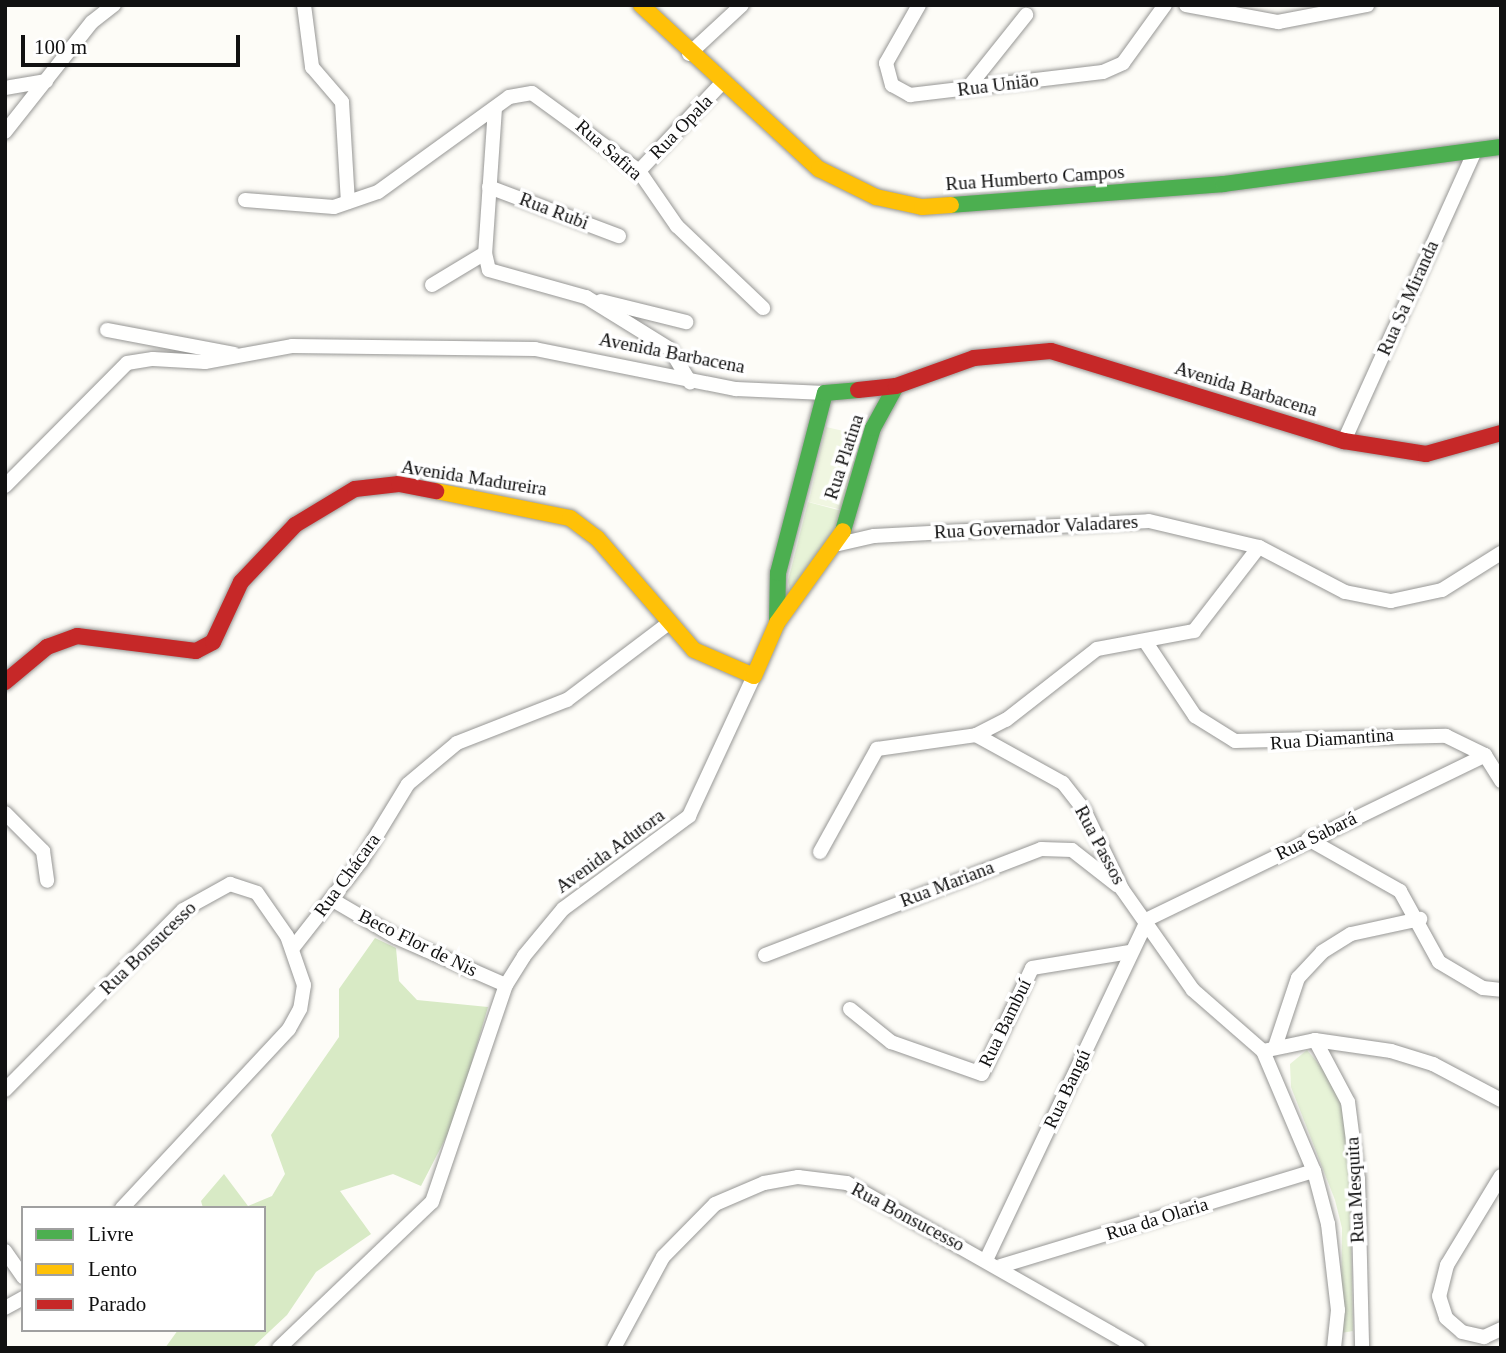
<!DOCTYPE html>
<html>
<head>
<meta charset="utf-8">
<style>
  body { margin:0 }
  #map { position:relative; width:1506px; height:1353px; overflow:hidden; background:#fdfcf7; font-family:Georgia,serif }
  div>[style] { position:absolute }
  .green>* { inset:0; background:#e7f3d7 }
  .forest>* { inset:0; background:#d8eac5 }
  .pitch>* { inset:0; background:#f0f6e1; transform-origin:0 0 }
  .roads { filter:drop-shadow(0 0 2px #979795) drop-shadow(0 0 2px #979795) }
  .street>* { height:14px; margin:-7px; padding:0 7px; transform-origin:7px; border-radius:7px; background:#fffffe }
  .fast>* { height:16px; margin:-8px; padding:0 8px; transform-origin:8px; border-radius:8px; background:#4caf50 }
  .slow>* { height:16px; margin:-8px; padding:0 8px; transform-origin:8px; border-radius:8px; background:#ffc107 }
  .jam>* { height:16px; margin:-8px; padding:0 8px; transform-origin:8px; border-radius:8px; background:#c62828 }
  span { translate:-50% -50%; white-space:nowrap; text-align:center; line-height:1.15; -webkit-text-stroke:7px #fff; paint-order:stroke }
  .street-label { font-size:19px; color:#111 }
  .frame { position:absolute; inset:0; border:7px solid #111; pointer-events:none }
  .legend { position:absolute; left:21px; top:1206px; width:245px; height:126px; box-sizing:border-box; background:#fff; border:2px solid #a0a0a0; margin:0; padding:9px 12px; list-style:none; font-size:21px; color:#111 }
  .legend li { display:flex; align-items:center; gap:14px; height:35px }
  .legend b { width:35px; border:2px solid #a0a0a0 }
  .scale { position:absolute; left:21px; top:35px; width:219px; height:32px; box-sizing:border-box; border:4px solid #111; border-top:0; padding-left:9px; font-size:21px; line-height:24px; white-space:nowrap; color:#111; -webkit-text-stroke:5px #fff; paint-order:stroke }
</style>
</head>
<body>
<div id="map">
  <div class="green">
    <div style="clip-path:polygon(808px 502px,842px 511px,836px 540px,791px 594px,788px 581px)"></div>
    <div style="clip-path:polygon(1307px 1050px,1333px 1081px,1349px 1130px,1353px 1331px,1341px 1333px,1342px 1228px,1335px 1200px,1291px 1087px,1290px 1064px)"></div>
  </div>
  <div class="forest">
    <div style="clip-path:polygon(375px 938px,396px 948px,399px 981px,417px 1000px,488px 1007px,455px 1120px,421px 1186px,393px 1174px,340px 1191px,371px 1234px,316px 1272px,287px 1315px,252px 1348px,165px 1348px,178px 1330px,264px 1330px,264px 1208px,203px 1208px,201px 1201px,224px 1174px,248px 1206px,272px 1196px,285px 1174px,271px 1135px,339px 1037px,339px 989px)"></div>
  </div>
  <div class="pitch">
    <div style="left:826px;top:427px;width:35px;height:77px;rotate:13deg"></div>
  </div>
  <div class="roads">
    <div class="street">
      <div style="left:304px;top:5px;width:63px;rotate:82.6deg"></div>
      <div style="left:312px;top:67px;width:46px;rotate:49.4deg"></div>
      <div style="left:342px;top:102px;width:100px;rotate:86.6deg"></div>
      <div style="left:919px;top:5px;width:67px;rotate:119.6deg"></div>
      <div style="left:886px;top:63px;width:23px;rotate:75deg"></div>
      <div style="left:892px;top:85px;width:21px;rotate:29deg"></div>
      <div style="left:910px;top:95px;width:194px;rotate:-6.8deg"></div>
      <div style="left:1103px;top:72px;width:22px;rotate:-24deg"></div>
      <div style="left:1123px;top:63px;width:72px;rotate:-54.1deg"></div>
      <div style="left:1186px;top:5px;width:94px;rotate:10.5deg"></div>
      <div style="left:1278px;top:22px;width:91px;rotate:-10.8deg"></div>
      <div style="left:689px;top:54px;width:72px;rotate:-42.8deg"></div>
      <div style="left:5px;top:88px;width:42px;rotate:-9.7deg"></div>
      <div style="left:967px;top:89px;width:95px;rotate:-51.4deg"></div>
      <div style="left:495px;top:108px;width:145px;rotate:93.9deg"></div>
      <div style="left:485px;top:253px;width:17px;rotate:77deg"></div>
      <div style="left:489px;top:270px;width:101px;rotate:15.6deg"></div>
      <div style="left:586px;top:297px;width:99px;rotate:31.8deg"></div>
      <div style="left:670px;top:349px;width:39px;rotate:59deg"></div>
      <div style="left:5px;top:132px;width:140px;rotate:-51.7deg"></div>
      <div style="left:92px;top:22px;width:28px;rotate:-38deg"></div>
      <div style="left:639px;top:171px;width:121px;rotate:-46.7deg"></div>
      <div style="left:489px;top:187px;width:139px;rotate:20.7deg"></div>
      <div style="left:245px;top:200px;width:89px;rotate:4.5deg"></div>
      <div style="left:334px;top:207px;width:46px;rotate:-18.8deg"></div>
      <div style="left:378px;top:192px;width:162px;rotate:-35.9deg"></div>
      <div style="left:509px;top:97px;width:23px;rotate:-10deg"></div>
      <div style="left:532px;top:93px;width:132px;rotate:36.1deg"></div>
      <div style="left:639px;top:171px;width:67px;rotate:55.4deg"></div>
      <div style="left:677px;top:226px;width:119px;rotate:43.6deg"></div>
      <div style="left:432px;top:285px;width:62px;rotate:-31.1deg"></div>
      <div style="left:601px;top:301px;width:88px;rotate:13.9deg"></div>
      <div style="left:107px;top:330px;width:129px;rotate:10.7deg"></div>
      <div style="left:1344px;top:441px;width:314px;rotate:-65.7deg"></div>
      <div style="left:5px;top:486px;width:173px;rotate:-45.2deg"></div>
      <div style="left:127px;top:363px;width:26px;rotate:-9deg"></div>
      <div style="left:153px;top:359px;width:52px;rotate:3.3deg"></div>
      <div style="left:205px;top:362px;width:88px;rotate:-10.4deg"></div>
      <div style="left:292px;top:346px;width:243px;rotate:0.7deg"></div>
      <div style="left:535px;top:349px;width:205px;rotate:11.3deg"></div>
      <div style="left:736px;top:389px;width:89px;rotate:2.6deg"></div>
      <div style="left:839px;top:544px;width:36px;rotate:-13deg"></div>
      <div style="left:874px;top:536px;width:275px;rotate:-3.1deg"></div>
      <div style="left:1149px;top:521px;width:113px;rotate:13.3deg"></div>
      <div style="left:1259px;top:547px;width:97px;rotate:27.6deg"></div>
      <div style="left:1345px;top:592px;width:47px;rotate:11.1deg"></div>
      <div style="left:1391px;top:601px;width:52px;rotate:-12.2deg"></div>
      <div style="left:1442px;top:590px;width:70px;rotate:-32.1deg"></div>
      <div style="left:1147px;top:644px;width:87px;rotate:56.3deg"></div>
      <div style="left:1195px;top:716px;width:47px;rotate:32deg"></div>
      <div style="left:1235px;top:741px;width:211px;rotate:-1.4deg"></div>
      <div style="left:1446px;top:736px;width:43px;rotate:26deg"></div>
      <div style="left:1485px;top:755px;width:31px;rotate:58deg"></div>
      <div style="left:976px;top:735px;width:99px;rotate:28.9deg"></div>
      <div style="left:1063px;top:783px;width:34px;rotate:52deg"></div>
      <div style="left:1084px;top:810px;width:88px;rotate:64.3deg"></div>
      <div style="left:1122px;top:889px;width:123px;rotate:54.9deg"></div>
      <div style="left:1193px;top:990px;width:93px;rotate:41.1deg"></div>
      <div style="left:1263px;top:1051px;width:130px;rotate:67deg"></div>
      <div style="left:1314px;top:1171px;width:55px;rotate:75.2deg"></div>
      <div style="left:1328px;top:1224px;width:87px;rotate:83.4deg"></div>
      <div style="left:1338px;top:1310px;width:38px;rotate:96deg"></div>
      <div style="left:5px;top:813px;width:54px;rotate:45deg"></div>
      <div style="left:43px;top:851px;width:30px;rotate:82deg"></div>
      <div style="left:1308px;top:839px;width:106px;rotate:29.5deg"></div>
      <div style="left:1400px;top:891px;width:81px;rotate:61.2deg"></div>
      <div style="left:1439px;top:962px;width:51px;rotate:30.6deg"></div>
      <div style="left:1483px;top:988px;width:18px;rotate:6deg"></div>
      <div style="left:820px;top:852px;width:118px;rotate:-61deg"></div>
      <div style="left:877px;top:749px;width:100px;rotate:-8deg"></div>
      <div style="left:976px;top:735px;width:34px;rotate:-27deg"></div>
      <div style="left:1006px;top:720px;width:115px;rotate:-38deg"></div>
      <div style="left:1097px;top:649px;width:99px;rotate:-10.5deg"></div>
      <div style="left:1194px;top:631px;width:106px;rotate:-52.3deg"></div>
      <div style="left:331px;top:899px;width:75px;rotate:30.3deg"></div>
      <div style="left:396px;top:937px;width:120px;rotate:23.6deg"></div>
      <div style="left:1148px;top:919px;width:375px;rotate:-25.9deg"></div>
      <div style="left:292px;top:949px;width:112px;rotate:-51.9deg"></div>
      <div style="left:361px;top:861px;width:90px;rotate:-58.6deg"></div>
      <div style="left:408px;top:784px;width:64px;rotate:-39.9deg"></div>
      <div style="left:457px;top:743px;width:118px;rotate:-21.4deg"></div>
      <div style="left:567px;top:700px;width:129px;rotate:-37.1deg"></div>
      <div style="left:765px;top:955px;width:296px;rotate:-21deg"></div>
      <div style="left:1041px;top:849px;width:31px;rotate:2deg"></div>
      <div style="left:1072px;top:850px;width:58px;rotate:38deg"></div>
      <div style="left:850px;top:1009px;width:53px;rotate:38.8deg"></div>
      <div style="left:891px;top:1042px;width:96px;rotate:19.4deg"></div>
      <div style="left:982px;top:1074px;width:117px;rotate:-64.7deg"></div>
      <div style="left:1032px;top:968px;width:99px;rotate:-9.3deg"></div>
      <div style="left:1315px;top:1040px;width:70px;rotate:62deg"></div>
      <div style="left:1348px;top:1102px;width:78px;rotate:82.6deg"></div>
      <div style="left:1358px;top:1179px;width:169px;rotate:88.6deg"></div>
      <div style="left:1275px;top:1047px;width:73px;rotate:-71.6deg"></div>
      <div style="left:1298px;top:978px;width:35px;rotate:-47deg"></div>
      <div style="left:1322px;top:952px;width:34px;rotate:-32deg"></div>
      <div style="left:1351px;top:934px;width:71px;rotate:-12.3deg"></div>
      <div style="left:1263px;top:1051px;width:53px;rotate:-11.9deg"></div>
      <div style="left:1315px;top:1040px;width:77px;rotate:8.2deg"></div>
      <div style="left:1391px;top:1051px;width:44px;rotate:17.2deg"></div>
      <div style="left:1433px;top:1064px;width:77px;rotate:27.9deg"></div>
      <div style="left:5px;top:1090px;width:253px;rotate:-45.3deg"></div>
      <div style="left:183px;top:910px;width:54px;rotate:-29deg"></div>
      <div style="left:230px;top:884px;width:28px;rotate:18deg"></div>
      <div style="left:257px;top:893px;width:52px;rotate:55.1deg"></div>
      <div style="left:287px;top:936px;width:52px;rotate:70.9deg"></div>
      <div style="left:304px;top:985px;width:24px;rotate:99deg"></div>
      <div style="left:300px;top:1009px;width:23px;rotate:119deg"></div>
      <div style="left:289px;top:1029px;width:245px;rotate:133deg"></div>
      <div style="left:1501px;top:1176px;width:104px;rotate:121.2deg"></div>
      <div style="left:1447px;top:1265px;width:32px;rotate:104deg"></div>
      <div style="left:1439px;top:1296px;width:23px;rotate:72deg"></div>
      <div style="left:1446px;top:1318px;width:21px;rotate:41deg"></div>
      <div style="left:1462px;top:1332px;width:23px;rotate:13deg"></div>
      <div style="left:1484px;top:1337px;width:19px;rotate:-25deg"></div>
      <div style="left:5px;top:1251px;width:32px;rotate:55deg"></div>
      <div style="left:987px;top:1258px;width:375px;rotate:-64.6deg"></div>
      <div style="left:1001px;top:1266px;width:327px;rotate:-16.9deg"></div>
      <div style="left:5px;top:1308px;width:21px;rotate:-29deg"></div>
      <div style="left:279px;top:1348px;width:211px;rotate:-43.7deg"></div>
      <div style="left:432px;top:1202px;width:229px;rotate:-71.2deg"></div>
      <div style="left:506px;top:985px;width:34px;rotate:-58deg"></div>
      <div style="left:524px;top:956px;width:61px;rotate:-50.3deg"></div>
      <div style="left:563px;top:909px;width:157px;rotate:-36.4deg"></div>
      <div style="left:689px;top:816px;width:154px;rotate:-65.1deg"></div>
      <div style="left:614px;top:1348px;width:103px;rotate:-61.7deg"></div>
      <div style="left:663px;top:1257px;width:74px;rotate:-45.5deg"></div>
      <div style="left:715px;top:1204px;width:53px;rotate:-23.2deg"></div>
      <div style="left:764px;top:1183px;width:35px;rotate:-10deg"></div>
      <div style="left:798px;top:1177px;width:49px;rotate:7deg"></div>
      <div style="left:847px;top:1183px;width:335px;rotate:29.6deg"></div>
    </div>
    <div class="fast">
      <div style="left:951px;top:205px;width:273px;rotate:-4.4deg"></div>
      <div style="left:1223px;top:184px;width:280px;rotate:-7.6deg"></div>
      <div style="left:843px;top:531px;width:107px;rotate:-73.8deg"></div>
      <div style="left:873px;top:428px;width:48px;rotate:-61.3deg"></div>
      <div style="left:777px;top:623px;width:50px;rotate:-88.9deg"></div>
      <div style="left:778px;top:573px;width:186px;rotate:-75.4deg"></div>
      <div style="left:825px;top:393px;width:33px;rotate:-5deg"></div>
    </div>
    <div class="slow">
      <div style="left:641px;top:5px;width:242px;rotate:42.7deg"></div>
      <div style="left:819px;top:169px;width:64px;rotate:26.2deg"></div>
      <div style="left:876px;top:197px;width:47px;rotate:12.3deg"></div>
      <div style="left:922px;top:207px;width:29px;rotate:-4deg"></div>
      <div style="left:436px;top:491px;width:137px;rotate:11.4deg"></div>
      <div style="left:570px;top:518px;width:34px;rotate:37deg"></div>
      <div style="left:597px;top:538px;width:148px;rotate:49.1deg"></div>
      <div style="left:694px;top:650px;width:65px;rotate:23.4deg"></div>
      <div style="left:754px;top:676px;width:58px;rotate:-66.5deg"></div>
      <div style="left:777px;top:623px;width:113px;rotate:-54.3deg"></div>
    </div>
    <div class="jam">
      <div style="left:858px;top:390px;width:38px;rotate:-6deg"></div>
      <div style="left:896px;top:386px;width:83px;rotate:-19.7deg"></div>
      <div style="left:974px;top:358px;width:77px;rotate:-5.2deg"></div>
      <div style="left:1051px;top:351px;width:307px;rotate:17.1deg"></div>
      <div style="left:1344px;top:441px;width:83px;rotate:9deg"></div>
      <div style="left:1426px;top:454px;width:78px;rotate:-15.6deg"></div>
      <div style="left:5px;top:682px;width:55px;rotate:-39.8deg"></div>
      <div style="left:47px;top:647px;width:32px;rotate:-20deg"></div>
      <div style="left:77px;top:636px;width:120px;rotate:7.2deg"></div>
      <div style="left:196px;top:651px;width:19px;rotate:-28deg"></div>
      <div style="left:213px;top:642px;width:66px;rotate:-65deg"></div>
      <div style="left:241px;top:582px;width:79px;rotate:-46.5deg"></div>
      <div style="left:295px;top:525px;width:70px;rotate:-31deg"></div>
      <div style="left:355px;top:489px;width:44px;rotate:-6.5deg"></div>
      <div style="left:399px;top:484px;width:38px;rotate:11deg"></div>
    </div>
  </div>
  <div class="street-label">
    <span style="left:998px;top:85px;rotate:-7deg">Rua União</span>
    <span style="left:681px;top:127px;rotate:-46deg">Rua Opala</span>
    <span style="left:609px;top:150px;rotate:41deg">Rua Safira</span>
    <span style="left:1035px;top:178px;rotate:-4deg">Rua Humberto Campos</span>
    <span style="left:554px;top:211px;rotate:21deg">Rua Rubi</span>
    <span style="left:1408px;top:298px;rotate:-66deg">Rua Sa Miranda</span>
    <span style="left:672px;top:353px;rotate:11deg">Avenida Barbacena</span>
    <span style="left:1246px;top:389px;rotate:17deg">Avenida Barbacena</span>
    <span style="left:844px;top:457px;rotate:-72deg">Rua Platina</span>
    <span style="left:474px;top:478px;rotate:9deg">Avenida Madureira</span>
    <span style="left:1036px;top:527px;rotate:-3deg">Rua Governador Valadares</span>
    <span style="left:1332px;top:739px;rotate:-4deg">Rua Diamantina</span>
    <span style="left:1316px;top:836px;rotate:-26deg">Rua Sabará</span>
    <span style="left:1100px;top:845px;rotate:62deg">Rua Passos</span>
    <span style="left:610px;top:851px;rotate:-36deg">Avenida Adutora</span>
    <span style="left:347px;top:875px;rotate:-54deg">Rua Chácara</span>
    <span style="left:947px;top:884px;rotate:-21deg">Rua Mariana</span>
    <span style="left:418px;top:943px;rotate:26deg">Beco Flor de Nis</span>
    <span style="left:148px;top:948px;rotate:-44deg">Rua Bonsucesso</span>
    <span style="left:1005px;top:1023px;rotate:-64deg">Rua Bambuí</span>
    <span style="left:1067px;top:1089px;rotate:-65deg">Rua Bangú</span>
    <span style="left:1355px;top:1190px;rotate:-93deg">Rua Mesquita</span>
    <span style="left:908px;top:1217px;rotate:28deg">Rua Bonsucesso</span>
    <span style="left:1157px;top:1219px;rotate:-17deg">Rua da Olaria</span>
  </div>
  <div class="frame"></div>
  <ul class="legend">
  <li><b style="height:9px;background:#4caf50"></b>Livre</li>
  <li><b style="height:9px;background:#ffc107"></b>Lento</li>
  <li><b style="height:9px;background:#c62828"></b>Parado</li>
  </ul>
  <div class="scale">100 m</div>
</div>
</body>
</html>
